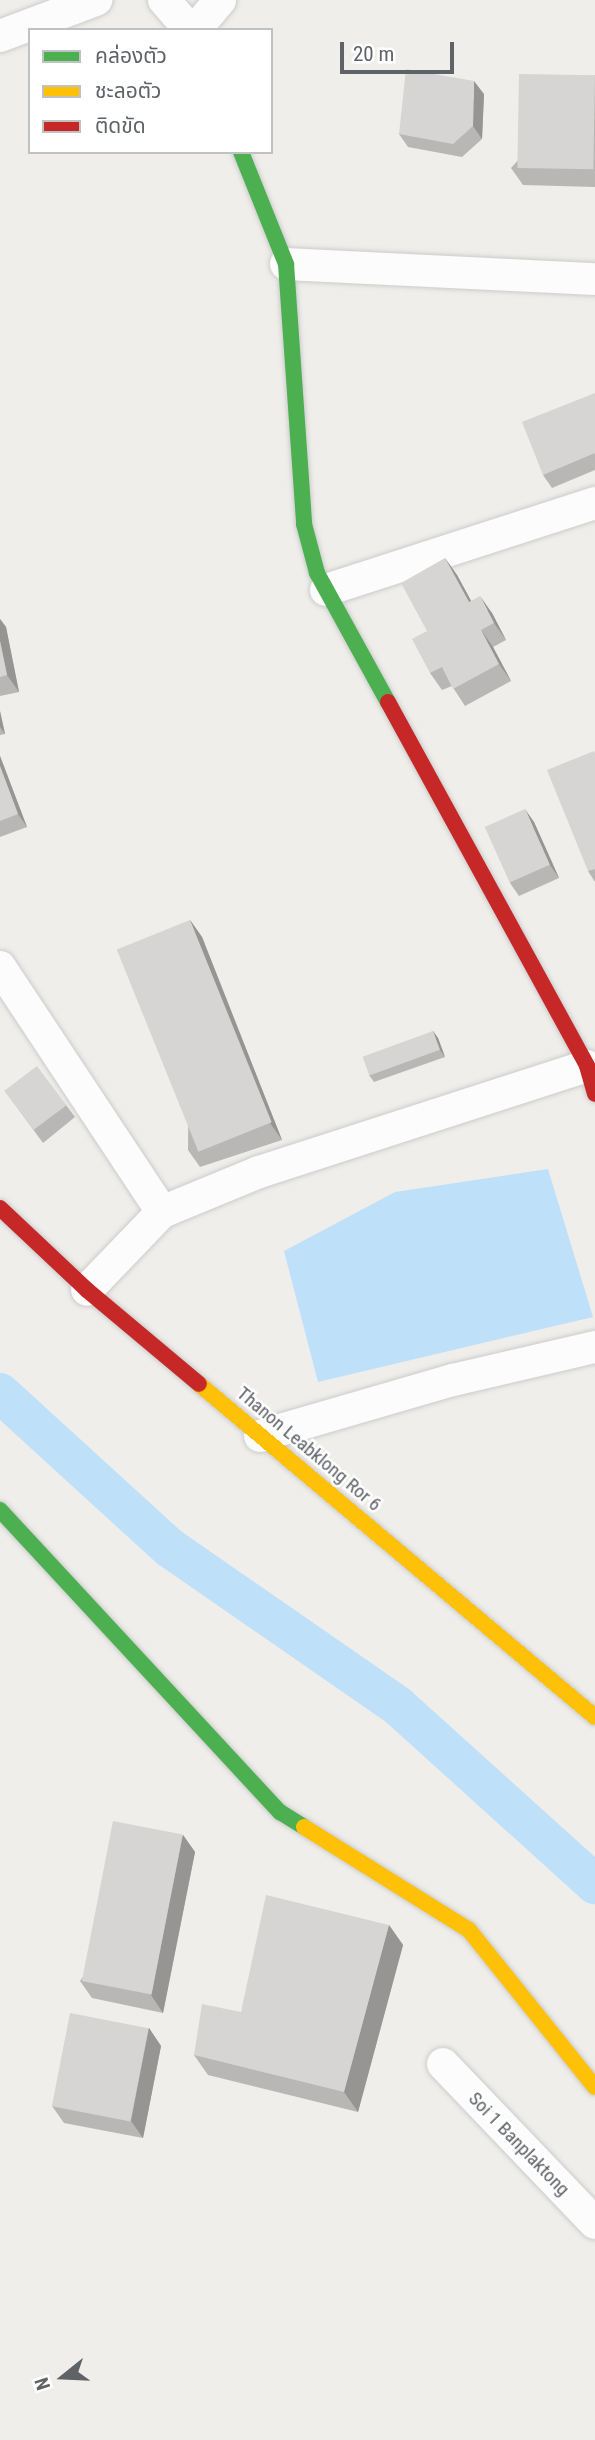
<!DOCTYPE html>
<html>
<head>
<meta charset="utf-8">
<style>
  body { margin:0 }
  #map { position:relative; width:595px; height:2440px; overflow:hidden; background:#efeeea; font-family:"Roboto Condensed","Noto Sans Thai",sans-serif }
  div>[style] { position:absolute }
  .water>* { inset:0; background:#bfe0f9 }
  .canal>* { height:40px; margin:-20px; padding:0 20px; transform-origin:20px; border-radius:20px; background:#bfe0f9 }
  .roads { filter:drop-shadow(0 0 2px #cbcccc) drop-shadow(0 0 2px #cbcccc) }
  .street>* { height:32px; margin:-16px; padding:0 16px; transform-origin:16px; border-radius:16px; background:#fdfcfc }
  .fast>* { height:16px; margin:-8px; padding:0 8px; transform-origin:8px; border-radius:8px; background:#4caf50 }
  .slow>* { height:16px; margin:-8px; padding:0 8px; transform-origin:8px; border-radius:8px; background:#ffc107 }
  .jam>* { height:16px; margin:-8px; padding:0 8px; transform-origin:8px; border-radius:8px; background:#c62828 }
  .wall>* { inset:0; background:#b8b7b5 }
  .shaded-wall>* { inset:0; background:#969594 }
  .building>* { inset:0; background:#d6d5d3; transform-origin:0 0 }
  span { translate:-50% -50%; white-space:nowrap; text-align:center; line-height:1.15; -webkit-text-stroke:5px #fff; paint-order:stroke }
  .street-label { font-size:19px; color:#5f6368 }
  .legend { position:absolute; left:28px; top:28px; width:245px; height:126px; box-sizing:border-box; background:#fff; border:2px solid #bfc1c3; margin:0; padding:9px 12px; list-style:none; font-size:21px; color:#5f6368 }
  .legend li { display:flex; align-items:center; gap:14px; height:35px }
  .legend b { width:35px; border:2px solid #bfc1c3 }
  .north { position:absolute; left:28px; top:2342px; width:70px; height:70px; -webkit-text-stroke:5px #fff; paint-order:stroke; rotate:252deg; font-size:19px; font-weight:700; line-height:28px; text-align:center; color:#5f6368 }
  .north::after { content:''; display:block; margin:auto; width:24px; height:32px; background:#5f6368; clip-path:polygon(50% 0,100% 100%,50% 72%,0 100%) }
  .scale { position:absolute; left:340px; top:42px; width:114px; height:32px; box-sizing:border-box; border:4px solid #5f6368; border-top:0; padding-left:9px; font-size:21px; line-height:24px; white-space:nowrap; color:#5f6368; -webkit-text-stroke:5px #fff; paint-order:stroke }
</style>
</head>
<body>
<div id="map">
  <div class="water">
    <div style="clip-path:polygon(548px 1169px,593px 1317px,318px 1382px,284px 1251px,395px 1192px)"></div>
  </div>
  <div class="canal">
    <div style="left:0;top:1393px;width:230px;rotate:42.4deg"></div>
    <div style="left:170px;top:1548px;width:277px;rotate:34.7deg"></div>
    <div style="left:398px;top:1706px;width:266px;rotate:42.1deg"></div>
  </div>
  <div class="roads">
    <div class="street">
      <div style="left:164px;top:0;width:40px;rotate:49deg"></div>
      <div style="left:195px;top:30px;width:39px;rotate:-50deg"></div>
      <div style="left:0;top:36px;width:103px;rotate:-20.6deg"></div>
      <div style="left:286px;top:264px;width:309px;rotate:2.8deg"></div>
      <div style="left:326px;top:590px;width:283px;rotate:-17.9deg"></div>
      <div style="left:0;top:967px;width:294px;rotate:56.5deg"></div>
      <div style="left:162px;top:1212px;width:108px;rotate:133.9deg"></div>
      <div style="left:162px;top:1212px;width:105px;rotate:-22.4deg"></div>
      <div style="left:259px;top:1172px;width:345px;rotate:-17.9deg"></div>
      <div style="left:260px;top:1436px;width:201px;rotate:-16.2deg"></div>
      <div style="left:453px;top:1380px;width:146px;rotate:-13.1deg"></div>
      <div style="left:443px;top:2064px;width:220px;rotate:46.3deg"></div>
    </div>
    <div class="fast">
      <div style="left:241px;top:152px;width:121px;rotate:68.1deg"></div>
      <div style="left:286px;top:264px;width:261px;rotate:86deg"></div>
      <div style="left:304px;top:524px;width:51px;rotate:75.1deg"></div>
      <div style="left:317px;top:573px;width:147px;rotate:61.2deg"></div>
      <div style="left:0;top:1510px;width:412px;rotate:47.2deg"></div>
      <div style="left:280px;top:1812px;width:28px;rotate:32deg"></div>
    </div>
    <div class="slow">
      <div style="left:199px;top:1384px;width:517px;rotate:40.06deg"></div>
      <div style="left:304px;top:1827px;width:195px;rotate:32deg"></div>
      <div style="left:469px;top:1930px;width:201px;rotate:51.3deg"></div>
    </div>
    <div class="jam">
      <div style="left:388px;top:702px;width:415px;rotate:61.3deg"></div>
      <div style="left:587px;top:1066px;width:29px;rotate:74deg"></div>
      <div style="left:0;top:1208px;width:120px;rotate:43.3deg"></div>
      <div style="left:87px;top:1290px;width:146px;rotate:40deg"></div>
    </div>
  </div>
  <div class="wall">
    <div style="clip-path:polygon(595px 75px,595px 187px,523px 185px,511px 168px)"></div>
    <div style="clip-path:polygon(484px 94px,482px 139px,462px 157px,408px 147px,399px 134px)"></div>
    <div style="clip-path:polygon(595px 393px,595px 470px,552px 488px,543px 475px)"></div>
    <div style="clip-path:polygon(445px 558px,457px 575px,471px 601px,492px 613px,506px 640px,493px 647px,511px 681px,465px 706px,452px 686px,442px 690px,430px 673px,427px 631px)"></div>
    <div style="clip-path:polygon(0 619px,6px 627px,19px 692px,0 696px)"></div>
    <div style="clip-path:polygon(0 711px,5px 734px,0 735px)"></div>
    <div style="clip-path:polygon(595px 753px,595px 882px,588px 871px)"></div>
    <div style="clip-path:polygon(0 756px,27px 827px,0 837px)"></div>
    <div style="clip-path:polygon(534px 822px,559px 878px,519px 896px,510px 883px)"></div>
    <div style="clip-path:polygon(190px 920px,202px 937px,282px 1140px,200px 1167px,188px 1150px)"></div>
    <div style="clip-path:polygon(433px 1031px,438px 1038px,445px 1057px,374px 1082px,369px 1075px)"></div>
    <div style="clip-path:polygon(5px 1091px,66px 1105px,75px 1117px,43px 1143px)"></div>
    <div style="clip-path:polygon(183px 1835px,195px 1852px,163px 2013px,92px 1998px,80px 1981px)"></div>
    <div style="clip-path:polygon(389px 1925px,403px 1945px,358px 2112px,208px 2075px,194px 2055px,241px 2012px)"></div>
    <div style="clip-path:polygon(149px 2028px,161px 2046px,143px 2138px,64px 2123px,52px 2106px)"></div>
  </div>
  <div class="shaded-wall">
    <div style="clip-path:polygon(474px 81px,484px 94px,482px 139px,473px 126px)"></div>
    <div style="clip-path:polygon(445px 558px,457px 575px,481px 619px,469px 602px)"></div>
    <div style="clip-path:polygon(480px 596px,492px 613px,506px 640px,494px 623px)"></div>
    <div style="clip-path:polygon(0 619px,6px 627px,19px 692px,7px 675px,0 641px)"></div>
    <div style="clip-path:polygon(481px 630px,493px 647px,511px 681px,499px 664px)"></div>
    <div style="clip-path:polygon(0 711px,5px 734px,0 727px)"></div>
    <div style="clip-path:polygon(0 756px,27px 827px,18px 814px,0 766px)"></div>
    <div style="clip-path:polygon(525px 809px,534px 822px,559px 878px,550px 865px)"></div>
    <div style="clip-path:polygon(190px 920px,202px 937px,282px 1140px,270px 1123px)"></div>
    <div style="clip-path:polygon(433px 1031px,438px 1038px,445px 1057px,440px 1050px)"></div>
    <div style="clip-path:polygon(183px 1835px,195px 1852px,163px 2013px,151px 1995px)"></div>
    <div style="clip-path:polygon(389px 1925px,403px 1945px,358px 2112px,344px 2092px)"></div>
    <div style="clip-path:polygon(149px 2028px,161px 2046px,143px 2138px,131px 2121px)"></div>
  </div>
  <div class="building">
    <div style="clip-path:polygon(406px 69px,474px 81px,473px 126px,453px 144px,399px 134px)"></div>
    <div style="left:519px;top:74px;width:76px;height:94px;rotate:1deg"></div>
    <div style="clip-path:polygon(595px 393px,595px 453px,543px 475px,522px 422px)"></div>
    <div style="clip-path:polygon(445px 558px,469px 602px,480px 596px,494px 623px,481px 630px,499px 664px,453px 689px,442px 667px,430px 673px,412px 639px,427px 631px,401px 583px)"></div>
    <div style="clip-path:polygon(0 641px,7px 675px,0 677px)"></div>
    <div style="clip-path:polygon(594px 751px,595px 754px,595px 869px,588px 871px,547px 770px)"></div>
    <div style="clip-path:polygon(0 766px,18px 814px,0 821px)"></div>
    <div style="left:525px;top:809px;width:61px;height:44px;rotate:66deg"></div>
    <div style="left:190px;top:920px;width:218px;height:79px;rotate:68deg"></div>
    <div style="left:433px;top:1031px;width:20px;height:75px;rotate:70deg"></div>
    <div style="left:37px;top:1066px;width:49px;height:41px;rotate:53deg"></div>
    <div style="left:113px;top:1821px;width:71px;height:163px;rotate:11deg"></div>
    <div style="clip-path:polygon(266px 1895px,389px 1925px,344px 2092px,194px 2055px,202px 2004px,241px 2012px)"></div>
    <div style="left:70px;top:2013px;width:80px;height:95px;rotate:11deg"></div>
  </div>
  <div class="street-label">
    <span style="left:309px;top:1449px;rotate:40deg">Thanon Leabklong Ror 6</span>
    <span style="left:519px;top:2144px;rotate:46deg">Soi 1 Banplaktong</span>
  </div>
  <ul class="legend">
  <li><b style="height:9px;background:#4caf50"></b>คล่องตัว</li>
  <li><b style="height:9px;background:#ffc107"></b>ชะลอตัว</li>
  <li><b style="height:9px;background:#c62828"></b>ติดขัด</li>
  </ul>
  <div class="north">N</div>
  <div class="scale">20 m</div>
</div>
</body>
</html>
